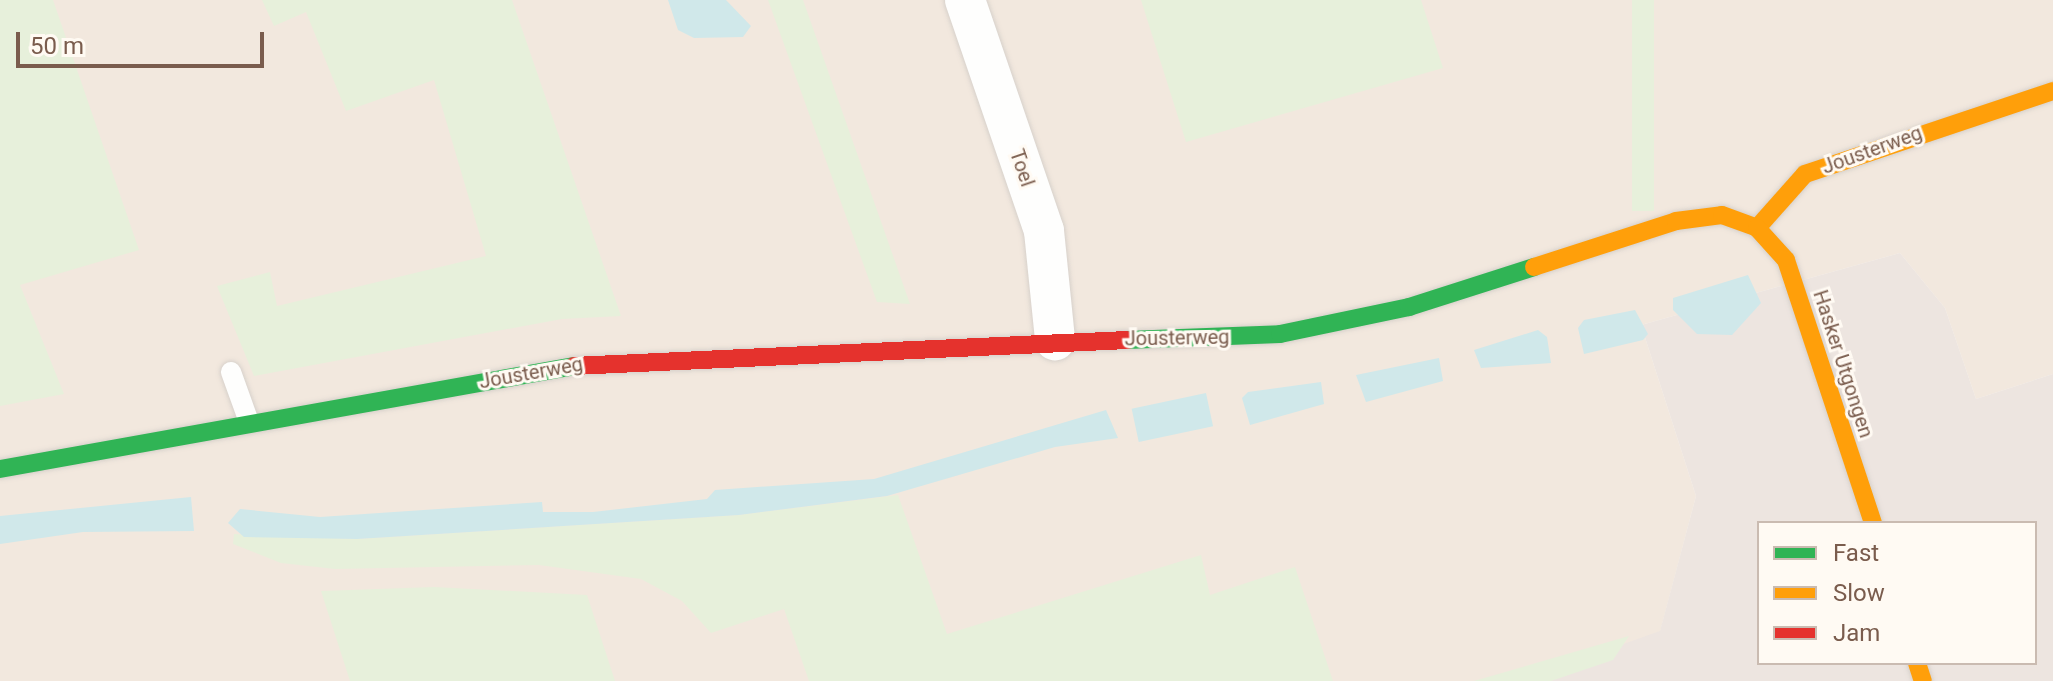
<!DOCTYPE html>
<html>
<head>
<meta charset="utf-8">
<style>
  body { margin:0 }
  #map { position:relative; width:2053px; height:681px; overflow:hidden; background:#f9f5f0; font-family:Roboto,sans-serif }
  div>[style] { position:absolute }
  .residential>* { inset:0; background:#f2e8de }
  .industrial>* { inset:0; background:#ede5e0 }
  .green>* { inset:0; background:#e7f0db; transform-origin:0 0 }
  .water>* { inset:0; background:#d0e8ea; transform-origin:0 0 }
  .roads { filter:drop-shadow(0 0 2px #d7d1cb) drop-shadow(0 0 2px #d7d1cb) }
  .lane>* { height:20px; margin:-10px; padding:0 10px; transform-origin:10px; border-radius:10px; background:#fefefd }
  .street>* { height:40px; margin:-20px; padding:0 20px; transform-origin:20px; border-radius:20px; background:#fefefd }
  .fast>* { height:18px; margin:-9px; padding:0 9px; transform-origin:9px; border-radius:9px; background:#30b455 }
  .slow>* { height:18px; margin:-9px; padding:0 9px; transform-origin:9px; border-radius:9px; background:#ff9f0a }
  .jam>* { height:18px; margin:-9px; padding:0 9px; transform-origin:9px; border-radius:9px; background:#e5322d }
  span { translate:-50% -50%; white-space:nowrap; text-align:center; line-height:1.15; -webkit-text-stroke:6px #fffaf3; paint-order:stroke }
  .street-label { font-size:20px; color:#7a5c4d }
  .legend { position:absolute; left:1757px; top:521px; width:280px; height:144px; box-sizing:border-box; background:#fffaf3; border:2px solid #cabbb1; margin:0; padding:10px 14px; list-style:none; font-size:24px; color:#7a5c4d }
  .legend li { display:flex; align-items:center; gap:16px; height:40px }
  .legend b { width:40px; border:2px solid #cabbb1 }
  .scale { position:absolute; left:16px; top:32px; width:248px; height:36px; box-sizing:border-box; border:4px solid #7a5c4d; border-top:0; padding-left:10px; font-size:24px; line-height:28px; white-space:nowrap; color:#7a5c4d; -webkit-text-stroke:6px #fffaf3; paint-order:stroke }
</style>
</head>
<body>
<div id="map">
  <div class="residential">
    <div style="clip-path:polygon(0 0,2053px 0,2053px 374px,1976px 399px,1945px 308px,1900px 253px,1641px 325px,1696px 496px,1660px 632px,1519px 681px,0 681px)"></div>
  </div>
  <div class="industrial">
    <div style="clip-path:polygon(evenodd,1900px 253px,1945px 308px,1976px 399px,2053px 374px,2053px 681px,1519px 681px,1660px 631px,1696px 496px,1641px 325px,1900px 253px,1759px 523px,2035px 523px,2035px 663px,1759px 663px,1759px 523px)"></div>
  </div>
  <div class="green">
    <div style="clip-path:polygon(0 0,53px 0,139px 250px,20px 285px,64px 394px,0 406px)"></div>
    <div style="clip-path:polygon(262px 0,512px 0,621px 316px,562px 319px,254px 376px,217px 286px,270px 272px,277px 306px,486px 256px,434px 80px,346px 111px,306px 12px,274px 26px)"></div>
    <div style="clip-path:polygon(768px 0,803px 0,910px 304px,877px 302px)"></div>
    <div style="clip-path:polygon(1141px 0,1421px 0,1443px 68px,1186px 142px)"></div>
    <div style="left:1632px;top:0;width:22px;height:211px"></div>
    <div style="clip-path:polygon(898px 495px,947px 634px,1201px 555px,1210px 595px,1295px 567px,1333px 681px,809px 681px,784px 609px,711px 633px,682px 601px,641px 579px,539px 565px,335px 569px,281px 563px,233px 544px,234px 534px,357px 539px,739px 515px)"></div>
    <div style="clip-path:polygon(434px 587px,587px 595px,615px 681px,350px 681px,321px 591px)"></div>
    <div style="clip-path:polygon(1629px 636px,1613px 660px,1551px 681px,1474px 681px)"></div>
  </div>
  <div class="water">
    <div style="clip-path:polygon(668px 0,726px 0,751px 26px,743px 37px,694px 38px,678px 30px)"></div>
    <div style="clip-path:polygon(1748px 275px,1761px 303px,1732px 335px,1697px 334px,1673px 310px,1673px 298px)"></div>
    <div style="clip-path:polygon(1635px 310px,1648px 334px,1643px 340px,1584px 354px,1578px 328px,1584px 320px)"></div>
    <div style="clip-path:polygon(1538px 330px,1547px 337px,1551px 363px,1481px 368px,1474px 350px)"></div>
    <div style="clip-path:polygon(1439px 358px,1443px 381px,1366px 402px,1356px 375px)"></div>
    <div style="clip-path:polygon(1321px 382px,1324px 404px,1250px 425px,1242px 398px,1248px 392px)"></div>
    <div style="left:1206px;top:393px;width:34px;height:76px;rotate:78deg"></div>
    <div style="clip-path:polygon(1106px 410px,1118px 438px,1055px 447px,887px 496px,739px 515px,357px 539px,244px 537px,228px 523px,240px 509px,320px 517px,542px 502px,543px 512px,593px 512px,707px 499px,715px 490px,874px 479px)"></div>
    <div style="clip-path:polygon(191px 497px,194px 531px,83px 532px,0 544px,0 516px)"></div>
  </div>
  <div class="roads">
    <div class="lane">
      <div style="left:231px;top:372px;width:53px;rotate:70.2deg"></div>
    </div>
    <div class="street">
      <div style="left:965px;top:0;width:244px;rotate:71.1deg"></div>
      <div style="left:1044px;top:231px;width:110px;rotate:84.2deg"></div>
    </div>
    <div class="fast">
      <div style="left:1127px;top:340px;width:153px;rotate:-2.2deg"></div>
      <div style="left:1280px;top:334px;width:132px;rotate:-11.8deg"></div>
      <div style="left:1409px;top:307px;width:131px;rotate:-17.7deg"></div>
      <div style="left:0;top:469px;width:583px;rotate:-10.17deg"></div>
    </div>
    <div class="slow">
      <div style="left:1757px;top:228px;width:72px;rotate:-48.4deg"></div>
      <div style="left:1805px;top:174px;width:262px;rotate:-18.5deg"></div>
      <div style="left:1534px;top:267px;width:149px;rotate:-17.9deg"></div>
      <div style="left:1676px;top:221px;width:46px;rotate:-7.4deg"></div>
      <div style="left:1722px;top:215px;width:37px;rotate:20deg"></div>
      <div style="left:1757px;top:228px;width:43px;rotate:47.8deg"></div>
      <div style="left:1786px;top:260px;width:277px;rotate:71.7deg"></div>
      <div style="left:1917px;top:663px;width:19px;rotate:72deg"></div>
    </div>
    <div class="jam">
      <div style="left:574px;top:366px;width:554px;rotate:-2.69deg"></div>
    </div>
  </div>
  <div class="street-label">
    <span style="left:1872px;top:150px;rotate:-20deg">Jousterweg</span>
    <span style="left:1022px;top:168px;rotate:71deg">Toel</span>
    <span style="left:1177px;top:338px;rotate:-1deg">Jousterweg</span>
    <span style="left:1843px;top:364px;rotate:72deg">Hasker Utgongen</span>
    <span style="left:531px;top:373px;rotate:-10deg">Jousterweg</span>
  </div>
  <ul class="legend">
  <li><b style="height:10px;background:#30b455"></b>Fast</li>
  <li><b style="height:10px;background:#ff9f0a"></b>Slow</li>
  <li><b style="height:10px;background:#e5322d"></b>Jam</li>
  </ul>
  <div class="scale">50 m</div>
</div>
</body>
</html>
